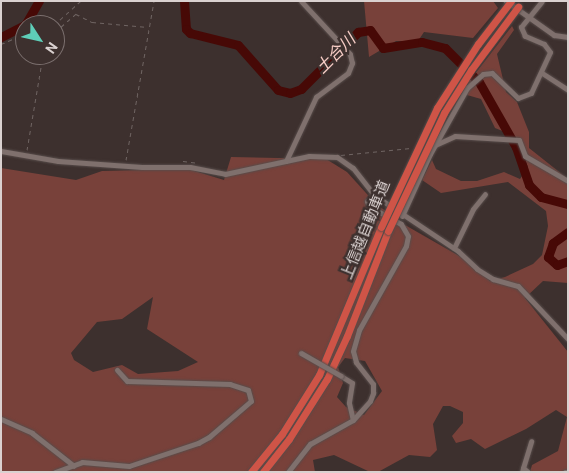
<!DOCTYPE html>
<html>
<head>
<meta charset="utf-8">
<style>
  body { margin:0 }
  #map { position:relative; width:569px; height:473px; overflow:hidden; background:#3d302e; font-family:Roboto,"Noto Sans JP",sans-serif }
  div>[style] { position:absolute }
  .green>* { inset:0; background:#78413a }
  .river>* { height:9px; margin:-4.5px; padding:0 4.5px; transform-origin:4.5px; border-radius:4.5px; background:#470906 }
  .path>* { height:1px; margin-top:-0.5px; transform-origin:0; background:repeating-linear-gradient(90deg,#6f6462 0 4px,transparent 0 8px) }
  .roads { filter:drop-shadow(0 0 1px #574c4a) drop-shadow(0 0 1px #574c4a) }
  .minor>* { height:5px; margin:-2.5px; padding:0 2.5px; transform-origin:2.5px; border-radius:2.5px; background:#7f706d }
  .highway>* { height:7px; margin:-3.5px; padding:0 3.5px; transform-origin:3.5px; border-radius:3.5px; background:#cf5447 }
  .bridges { filter:drop-shadow(0 0 1px #574c4a) drop-shadow(0 0 1px #574c4a) }
  .minor-bridge>* { height:5px; margin:-2.5px; padding:0 2.5px; transform-origin:2.5px; border-radius:2.5px; background:#7f706d }
  .highway-bridge>* { height:7px; margin:-3.5px; padding:0 3.5px; transform-origin:3.5px; border-radius:3.5px; background:#cf5447 }
  span { translate:-50% -50%; white-space:nowrap; text-align:center; line-height:1.15; -webkit-text-stroke:5px #3d302e; paint-order:stroke }
  .street-label { font-size:15px; color:#dad1d0 }
  .water-label { font-size:16px; color:#f7cdc6; font-style:italic }
  .frame { position:absolute; inset:0; border:2px solid #dad1d0; pointer-events:none }
  .north { position:absolute; left:15px; top:15px; width:50px; height:50px; box-sizing:border-box; background:#3d302e; border:1px solid #7c706f; border-radius:50%; rotate:125deg; font-size:14px; font-weight:700; line-height:20px; text-align:center; color:#dad1d0 }
  .north::after { content:''; display:block; margin:auto; width:18px; height:22px; background:#5eceb8; clip-path:polygon(50% 0,100% 100%,50% 72%,0 100%) }
</style>
</head>
<body>
<div id="map">
  <div class="green">
    <div style="clip-path:polygon(364px 1px,493px 1px,498px 8px,473px 38px,424px 32px,418px 41px,396px 41px,369px 57px)"></div>
    <div style="clip-path:polygon(evenodd,512px 26px,514px 30px,497px 54px,506px 92px,517px 102px,529px 132px,529px 148px,568px 179px,568px 283px,543px 281px,525px 298px,568px 352px,568px 472px,530px 472px,532px 465px,558px 451px,567px 417px,556px 410px,526px 429px,485px 449px,471px 439px,456px 443px,452px 436px,463px 423px,463px 412px,450px 406px,443px 406px,433px 424px,437px 450px,430px 457px,409px 455px,378px 472px,370px 472px,334px 455px,313px 460px,315px 472px,1px 472px,1px 168px,76px 180px,102px 171px,188px 169px,224px 180px,231px 157px,326px 159px,347px 172px,376px 204px,405px 225px,461px 257px,490px 281px,505px 277px,533px 264px,542px 255px,548px 226px,546px 211px,508px 182px,441px 193px,422px 180px,432px 160px,436px 169px,461px 181px,477px 181px,504px 172px,520px 179px,528px 167px,515px 136px,495px 128px,481px 99px,467px 95px,468px 83px,512px 26px,153px 297px,147px 329px,198px 362px,178px 371px,138px 374px,122px 365px,93px 372px,74px 360px,71px 353px,97px 322px,122px 319px,153px 297px,512px 26px,345px 358px,365px 361px,382px 391px,364px 415px,346px 407px,337px 397px,343px 383px,338px 367px,345px 358px)"></div>
  </div>
  <div class="river">
    <div style="left:184px;top:1px;width:28px;rotate:86deg"></div>
    <div style="left:186px;top:29px;width:6px;rotate:45deg"></div>
    <div style="left:190px;top:33px;width:49px;rotate:14deg"></div>
    <div style="left:238px;top:45px;width:60px;rotate:48.4deg"></div>
    <div style="left:278px;top:90px;width:12px;rotate:14deg"></div>
    <div style="left:290px;top:93px;width:12px;rotate:-20deg"></div>
    <div style="left:301px;top:89px;width:81px;rotate:-45deg"></div>
    <div style="left:358px;top:32px;width:12px;rotate:-9deg"></div>
    <div style="left:370px;top:30px;width:22px;rotate:54deg"></div>
    <div style="left:383px;top:48px;width:39px;rotate:-9deg"></div>
    <div style="left:422px;top:42px;width:24px;rotate:15deg"></div>
    <div style="left:445px;top:48px;width:48px;rotate:45deg"></div>
    <div style="left:479px;top:82px;width:75px;rotate:60.4deg"></div>
    <div style="left:516px;top:147px;width:40px;rotate:71.1deg"></div>
    <div style="left:529px;top:185px;width:17px;rotate:45deg"></div>
    <div style="left:541px;top:197px;width:28px;rotate:15deg"></div>
    <div style="left:25px;top:25px;width:28px;rotate:-60deg"></div>
    <div style="left:1px;top:37px;width:27px;rotate:-27deg"></div>
    <div style="left:568px;top:232px;width:19px;rotate:144deg"></div>
    <div style="left:553px;top:243px;width:15px;rotate:110deg"></div>
    <div style="left:548px;top:257px;width:12px;rotate:42deg"></div>
    <div style="left:557px;top:265px;width:12px;rotate:-20deg"></div>
  </div>
  <div class="path">
    <div style="left:34px;top:25px;width:11px;rotate:-45deg"></div>
    <div style="left:42px;top:17px;width:15px;rotate:11deg"></div>
    <div style="left:54px;top:25px;width:36px;rotate:-42deg"></div>
    <div style="left:55px;top:32px;width:28px;rotate:-41deg"></div>
    <div style="left:76px;top:14px;width:18px;rotate:27deg"></div>
    <div style="left:92px;top:22px;width:56px;rotate:5.1deg"></div>
    <div style="left:1px;top:44px;width:26px;rotate:-23deg"></div>
    <div style="left:27px;top:150px;width:96px;rotate:-80.4deg"></div>
    <div style="left:341px;top:155px;width:70px;rotate:-5.7deg"></div>
    <div style="left:126px;top:160px;width:161px;rotate:-80deg"></div>
    <div style="left:183px;top:161px;width:16px;rotate:7deg"></div>
  </div>
  <div class="roads">
    <div class="minor">
      <div style="left:506px;top:1px;width:59px;rotate:35.3deg"></div>
      <div style="left:554px;top:35px;width:14px;rotate:8deg"></div>
      <div style="left:542px;top:73px;width:31px;rotate:33deg"></div>
      <div style="left:435px;top:145px;width:22px;rotate:-24deg"></div>
      <div style="left:455px;top:136px;width:64px;rotate:3.6deg"></div>
      <div style="left:519px;top:140px;width:17px;rotate:69deg"></div>
      <div style="left:525px;top:156px;width:50px;rotate:30.2deg"></div>
      <div style="left:1px;top:151px;width:58px;rotate:10deg"></div>
      <div style="left:58px;top:161px;width:84px;rotate:4.1deg"></div>
      <div style="left:142px;top:167px;width:48px"></div>
      <div style="left:190px;top:167px;width:36px;rotate:11deg"></div>
      <div style="left:225px;top:174px;width:86px;rotate:-12.1deg"></div>
      <div style="left:309px;top:156px;width:28px;rotate:2deg"></div>
      <div style="left:337px;top:157px;width:19px;rotate:35deg"></div>
      <div style="left:353px;top:168px;width:34px;rotate:52deg"></div>
      <div style="left:374px;top:195px;width:101px;rotate:33.7deg"></div>
      <div style="left:458px;top:251px;width:26px;rotate:43deg"></div>
      <div style="left:477px;top:269px;width:19px;rotate:32deg"></div>
      <div style="left:493px;top:279px;width:26px;rotate:16deg"></div>
      <div style="left:518px;top:286px;width:73px;rotate:46.7deg"></div>
      <div style="left:286px;top:161px;width:71px;rotate:-64.9deg"></div>
      <div style="left:316px;top:97px;width:40px;rotate:-37deg"></div>
      <div style="left:348px;top:73px;width:11px;rotate:-68deg"></div>
      <div style="left:352px;top:63px;width:9px;rotate:-103deg"></div>
      <div style="left:350px;top:54px;width:72px;rotate:-132.8deg"></div>
      <div style="left:402px;top:216px;width:68px;rotate:-65.7deg"></div>
      <div style="left:430px;top:154px;width:76px;rotate:-60.7deg"></div>
      <div style="left:467px;top:88px;width:21px;rotate:-41deg"></div>
      <div style="left:483px;top:74px;width:9px;rotate:-6deg"></div>
      <div style="left:492px;top:73px;width:36px;rotate:44deg"></div>
      <div style="left:518px;top:98px;width:14px;rotate:-21deg"></div>
      <div style="left:531px;top:93px;width:45px;rotate:-65.1deg"></div>
      <div style="left:550px;top:52px;width:10px;rotate:-127deg"></div>
      <div style="left:544px;top:44px;width:21px;rotate:-157deg"></div>
      <div style="left:525px;top:36px;width:10px;rotate:-114deg"></div>
      <div style="left:521px;top:27px;width:33px;rotate:-51deg"></div>
      <div style="left:454px;top:248px;width:43px;rotate:-64deg"></div>
      <div style="left:473px;top:209px;width:19px;rotate:-51deg"></div>
      <div style="left:341px;top:376px;width:13px;rotate:32deg"></div>
      <div style="left:352px;top:383px;width:20px;rotate:99deg"></div>
      <div style="left:349px;top:403px;width:17px;rotate:77deg"></div>
      <div style="left:1px;top:419px;width:34px;rotate:24deg"></div>
      <div style="left:32px;top:433px;width:53px;rotate:38.2deg"></div>
      <div style="left:523px;top:468px;width:28px;rotate:-73deg"></div>
      <div style="left:55px;top:472px;width:29px;rotate:-20deg"></div>
      <div style="left:82px;top:462px;width:47px;rotate:4.9deg"></div>
      <div style="left:129px;top:466px;width:73px;rotate:-18.4deg"></div>
      <div style="left:198px;top:443px;width:13px;rotate:-29deg"></div>
      <div style="left:209px;top:437px;width:55px;rotate:-40.6deg"></div>
      <div style="left:251px;top:401px;width:11px;rotate:-105deg"></div>
      <div style="left:248px;top:390px;width:19px;rotate:-162deg"></div>
      <div style="left:230px;top:384px;width:103px;rotate:-178.3deg"></div>
      <div style="left:127px;top:381px;width:15px;rotate:-132deg"></div>
      <div style="left:288px;top:472px;width:36px;rotate:-52deg"></div>
      <div style="left:310px;top:444px;width:49px;rotate:-29.2deg"></div>
      <div style="left:353px;top:420px;width:25px;rotate:-48deg"></div>
      <div style="left:370px;top:401px;width:9px;rotate:-69deg"></div>
      <div style="left:373px;top:393px;width:9px;rotate:-90deg"></div>
      <div style="left:373px;top:384px;width:28px;rotate:-128deg"></div>
      <div style="left:356px;top:362px;width:11px;rotate:-105deg"></div>
      <div style="left:353px;top:351px;width:22px;rotate:-74deg"></div>
      <div style="left:359px;top:330px;width:96px;rotate:-60.8deg"></div>
      <div style="left:406px;top:246px;width:10px;rotate:-79deg"></div>
      <div style="left:408px;top:236px;width:14px;rotate:-120deg"></div>
      <div style="left:401px;top:224px;width:37px;rotate:-151deg"></div>
      <div style="left:369px;top:206px;width:5px;rotate:-112deg"></div>
      <div style="left:367px;top:201px;width:9px;rotate:-41deg"></div>
      <div style="left:522px;top:472px;width:4px;rotate:-76deg"></div>
      <div style="left:523px;top:468px;width:6px;rotate:39deg"></div>
      <div style="left:565px;top:472px;width:3px"></div>
    </div>
    <div class="highway">
      <div style="left:251px;top:472px;width:49px;rotate:-50.8deg"></div>
      <div style="left:282px;top:434px;width:70px;rotate:-57.9deg"></div>
      <div style="left:319px;top:375px;width:160px;rotate:-67.3deg"></div>
      <div style="left:263px;top:472px;width:42px;rotate:-51.8deg"></div>
      <div style="left:289px;top:439px;width:71px;rotate:-57.7deg"></div>
      <div style="left:327px;top:379px;width:47px;rotate:-65.1deg"></div>
      <div style="left:347px;top:336px;width:113px;rotate:-68.7deg"></div>
    </div>
  </div>
  <div class="bridges">
    <div class="minor-bridge">
      <div style="left:301px;top:353px;width:46px;rotate:29.9deg"></div>
    </div>
    <div class="highway-bridge">
      <div style="left:381px;top:227px;width:132px;rotate:-64.8deg"></div>
      <div style="left:437px;top:108px;width:76px;rotate:-57.4deg"></div>
      <div style="left:478px;top:44px;width:54px;rotate:-52.5deg"></div>
      <div style="left:388px;top:231px;width:131px;rotate:-64.6deg"></div>
      <div style="left:444px;top:113px;width:51px;rotate:-57.9deg"></div>
      <div style="left:471px;top:70px;width:79px;rotate:-53.3deg"></div>
    </div>
  </div>
  <div class="street-label">
    <span style="left:366px;top:230px;rotate:-68deg">上信越自動車道</span>
  </div>
  <div class="water-label">
    <span style="left:336px;top:54px;rotate:-45deg">土合川</span>
  </div>
  <div class="frame"></div>
  <div class="north">N</div>
</div>
</body>
</html>
